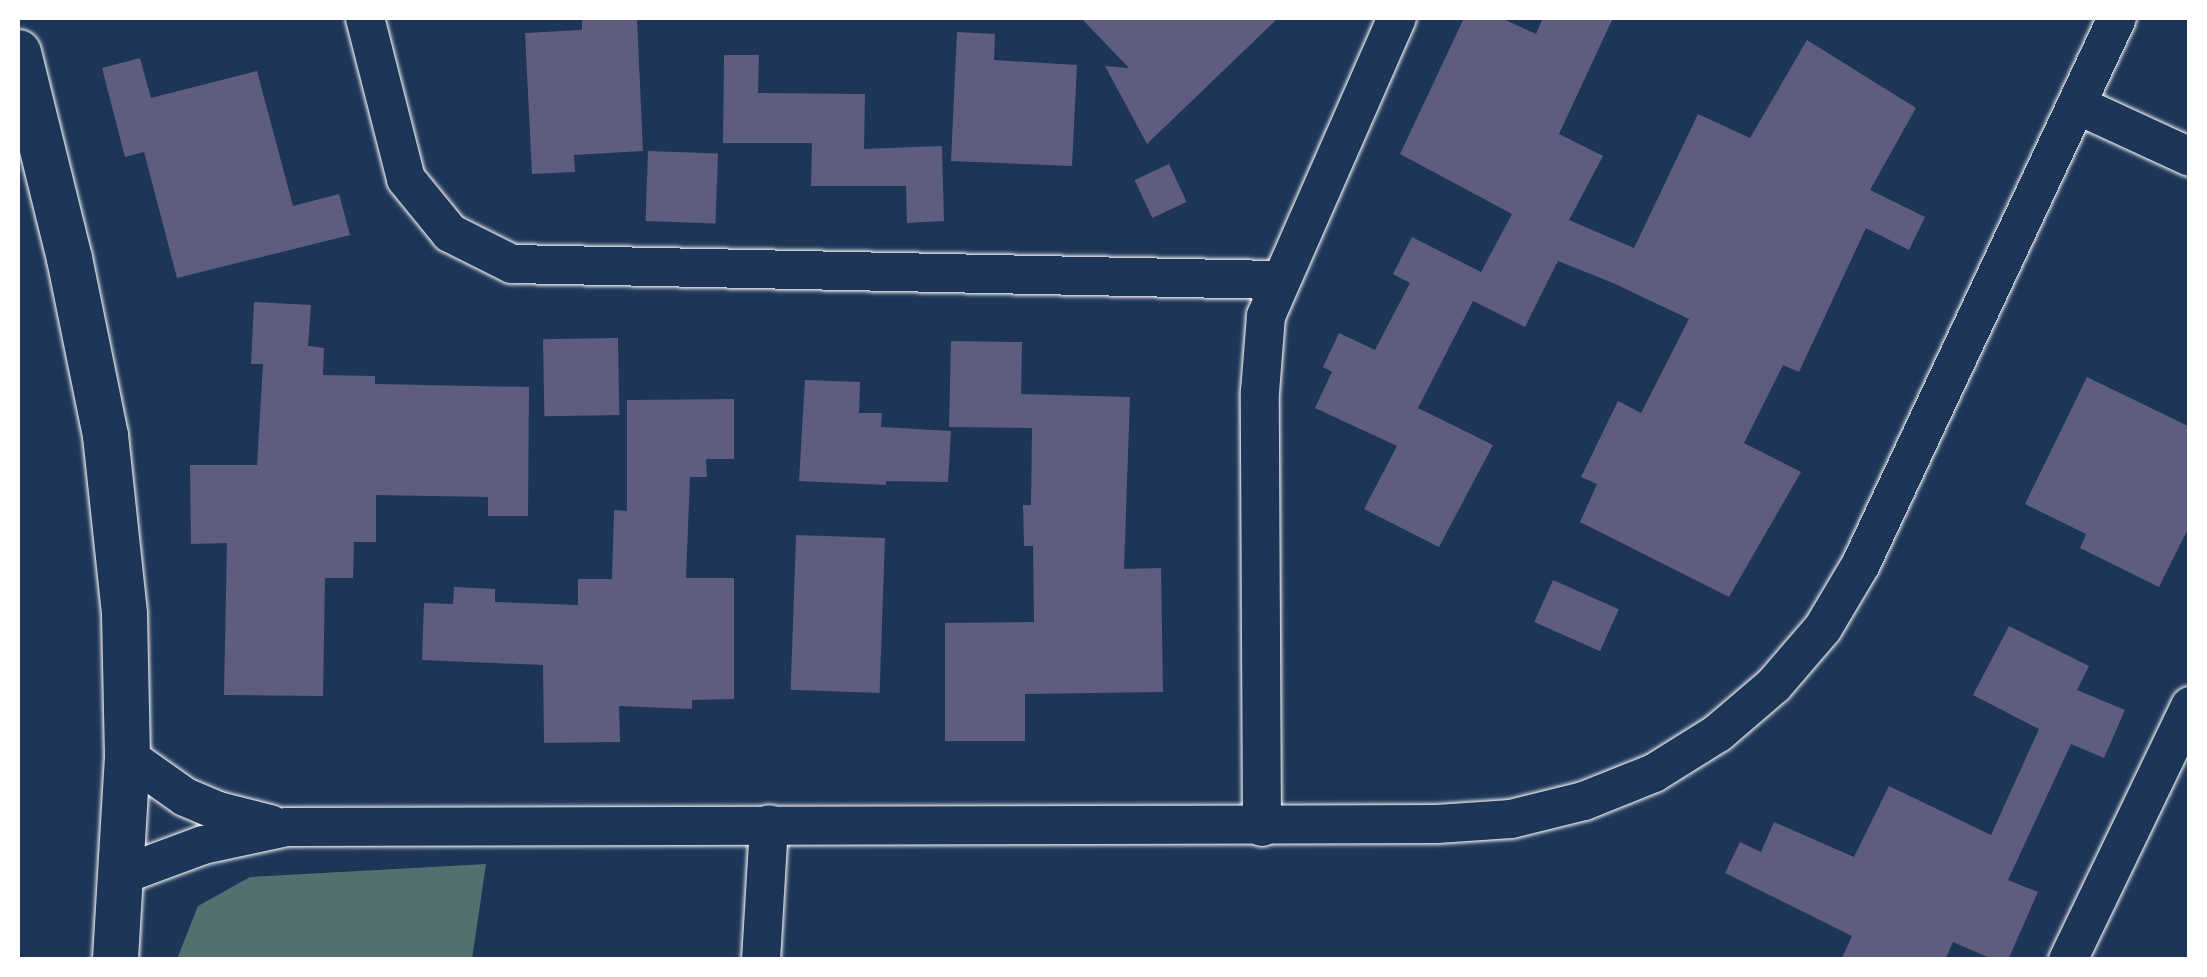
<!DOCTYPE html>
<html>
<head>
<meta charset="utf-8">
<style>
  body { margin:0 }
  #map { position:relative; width:2207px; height:977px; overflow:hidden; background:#1d3557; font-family:"Architects Daughter",sans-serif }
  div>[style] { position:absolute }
  .green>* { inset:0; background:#54706e }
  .building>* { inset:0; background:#5e5d7f; transform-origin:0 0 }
  .roads { filter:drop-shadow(0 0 2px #fff) drop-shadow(0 0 2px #fff) }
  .minor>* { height:38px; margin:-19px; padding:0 19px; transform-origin:19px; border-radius:19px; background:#1d3557 }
  .tertiary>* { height:45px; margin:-22.5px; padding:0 22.5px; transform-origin:22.5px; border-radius:22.5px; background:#1d3557 }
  span { translate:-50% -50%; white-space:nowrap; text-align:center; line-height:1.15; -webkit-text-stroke:10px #1d3557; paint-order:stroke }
  .frame { position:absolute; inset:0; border:20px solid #fff; pointer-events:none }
</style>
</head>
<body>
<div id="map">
  <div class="green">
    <div style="clip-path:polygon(486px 864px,472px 959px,177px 959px,198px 906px,250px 877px)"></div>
  </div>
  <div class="building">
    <div style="clip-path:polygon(582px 18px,637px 18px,643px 151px,574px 155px,575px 172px,532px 174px,525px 33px,582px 30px)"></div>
    <div style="clip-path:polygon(1081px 18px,1278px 18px,1147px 144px,1105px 66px,1129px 68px)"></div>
    <div style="clip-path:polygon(1464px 18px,1501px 18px,1536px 34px,1543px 18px,1613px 18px,1559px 134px,1603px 156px,1569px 220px,1634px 248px,1698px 114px,1750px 138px,1807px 40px,1916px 108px,1870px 190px,1925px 217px,1909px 250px,1866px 228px,1799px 372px,1783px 365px,1744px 443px,1801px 472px,1729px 597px,1580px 522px,1597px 484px,1581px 477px,1618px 401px,1641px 413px,1689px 319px,1613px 283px,1558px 261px,1525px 327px,1473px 301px,1418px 408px,1493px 445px,1439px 547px,1364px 509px,1397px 446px,1315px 408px,1332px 372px,1323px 367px,1339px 333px,1375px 350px,1410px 283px,1393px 274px,1412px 237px,1481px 272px,1512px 214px,1400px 154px)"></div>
    <div style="clip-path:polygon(957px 32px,995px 34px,994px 60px,1077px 65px,1072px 166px,951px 161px)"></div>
    <div style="clip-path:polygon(724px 55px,759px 55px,758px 93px,865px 94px,864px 149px,942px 146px,944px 221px,907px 223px,906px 186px,811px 186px,812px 143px,723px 143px)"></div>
    <div style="clip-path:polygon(140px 58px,151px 98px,257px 71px,293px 206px,339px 194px,350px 235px,177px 278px,144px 152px,125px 157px,102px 68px)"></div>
    <div style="left:648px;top:151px;width:70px;height:70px;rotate:2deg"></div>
    <div style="left:1169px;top:164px;width:42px;height:38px;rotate:65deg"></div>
    <div style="clip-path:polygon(254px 302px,311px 305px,308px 346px,324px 348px,323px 375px,375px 376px,375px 384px,529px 387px,528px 516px,488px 516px,488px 497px,376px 495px,376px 542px,354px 542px,353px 578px,325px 578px,323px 696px,224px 695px,227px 543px,191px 544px,190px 465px,257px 465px,263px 364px,251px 364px)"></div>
    <div style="left:618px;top:338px;width:77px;height:75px;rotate:89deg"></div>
    <div style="clip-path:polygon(951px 341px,1022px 342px,1021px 394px,1130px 397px,1124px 569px,1161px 568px,1163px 692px,1025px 694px,1025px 741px,945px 741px,945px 623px,1034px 622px,1033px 546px,1024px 546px,1023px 505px,1031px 505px,1032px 428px,949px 427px)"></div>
    <div style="clip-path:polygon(2087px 377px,2190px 427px,2190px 525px,2159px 587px,2080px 548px,2086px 534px,2025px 504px)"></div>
    <div style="clip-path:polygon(805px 380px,860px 382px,859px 413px,882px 413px,881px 427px,951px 431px,948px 482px,886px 481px,886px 485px,799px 481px)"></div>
    <div style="clip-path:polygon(734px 399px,734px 459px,706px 459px,707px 477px,690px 477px,686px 578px,734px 578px,734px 699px,692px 700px,692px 709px,619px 706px,620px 742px,544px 743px,543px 665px,422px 660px,424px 603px,453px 604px,454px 587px,495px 589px,495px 602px,578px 605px,578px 579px,612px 579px,614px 510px,627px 511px,627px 400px)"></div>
    <div style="left:885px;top:538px;width:155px;height:89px;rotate:92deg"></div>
    <div style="left:1553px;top:580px;width:72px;height:46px;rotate:24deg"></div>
    <div style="clip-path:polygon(2009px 626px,2089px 666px,2077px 690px,2125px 710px,2104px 758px,2071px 744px,2008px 880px,2038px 892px,2008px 960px,1994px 960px,1953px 942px,1945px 960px,1841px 960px,1852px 936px,1725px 873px,1740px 842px,1761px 852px,1774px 822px,1854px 857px,1889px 786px,1991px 835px,2039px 729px,1973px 695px)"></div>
  </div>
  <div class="roads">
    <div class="minor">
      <div style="left:365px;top:18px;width:166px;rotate:75.7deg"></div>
      <div style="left:406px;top:179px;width:70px;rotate:50.8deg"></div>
      <div style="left:450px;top:233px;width:69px;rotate:26.6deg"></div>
      <div style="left:512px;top:264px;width:766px;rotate:1.2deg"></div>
      <div style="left:2077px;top:105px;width:124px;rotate:24.7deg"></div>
      <div style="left:127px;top:756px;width:71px;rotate:35.3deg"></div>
      <div style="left:185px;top:797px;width:36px;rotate:23deg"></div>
      <div style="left:218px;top:811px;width:54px;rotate:14deg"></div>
      <div style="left:1262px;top:827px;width:435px;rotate:-90.3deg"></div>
      <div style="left:1260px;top:392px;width:76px;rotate:-85.5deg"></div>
      <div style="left:1266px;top:316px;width:326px;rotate:-66.3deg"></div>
      <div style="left:122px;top:875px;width:86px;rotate:-20.3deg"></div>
      <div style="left:203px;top:845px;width:86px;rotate:-12.1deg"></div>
      <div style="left:287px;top:827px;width:1150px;rotate:-0.15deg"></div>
      <div style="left:1437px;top:824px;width:74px;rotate:-3.9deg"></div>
      <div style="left:1511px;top:819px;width:75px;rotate:-13.9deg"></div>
      <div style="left:1584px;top:801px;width:75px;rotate:-21.8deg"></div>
      <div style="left:1654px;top:773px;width:75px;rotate:-32deg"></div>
      <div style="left:1718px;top:733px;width:74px;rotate:-40.6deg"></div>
      <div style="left:1774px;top:685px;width:75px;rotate:-49.3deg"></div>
      <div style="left:1823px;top:628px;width:74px;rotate:-59.3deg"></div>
      <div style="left:1861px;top:564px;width:603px;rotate:-64.88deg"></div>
      <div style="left:761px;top:960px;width:136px;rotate:-86.6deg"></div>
      <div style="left:2068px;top:960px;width:282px;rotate:-64.3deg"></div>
    </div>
    <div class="tertiary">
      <div style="left:18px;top:52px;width:212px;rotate:76.1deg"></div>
      <div style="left:69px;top:258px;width:181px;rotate:78.5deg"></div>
      <div style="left:105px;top:435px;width:180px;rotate:83.9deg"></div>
      <div style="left:124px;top:614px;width:142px;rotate:88.8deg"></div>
      <div style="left:127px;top:756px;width:204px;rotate:93.4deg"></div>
    </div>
  </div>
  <div class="frame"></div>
</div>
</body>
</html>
